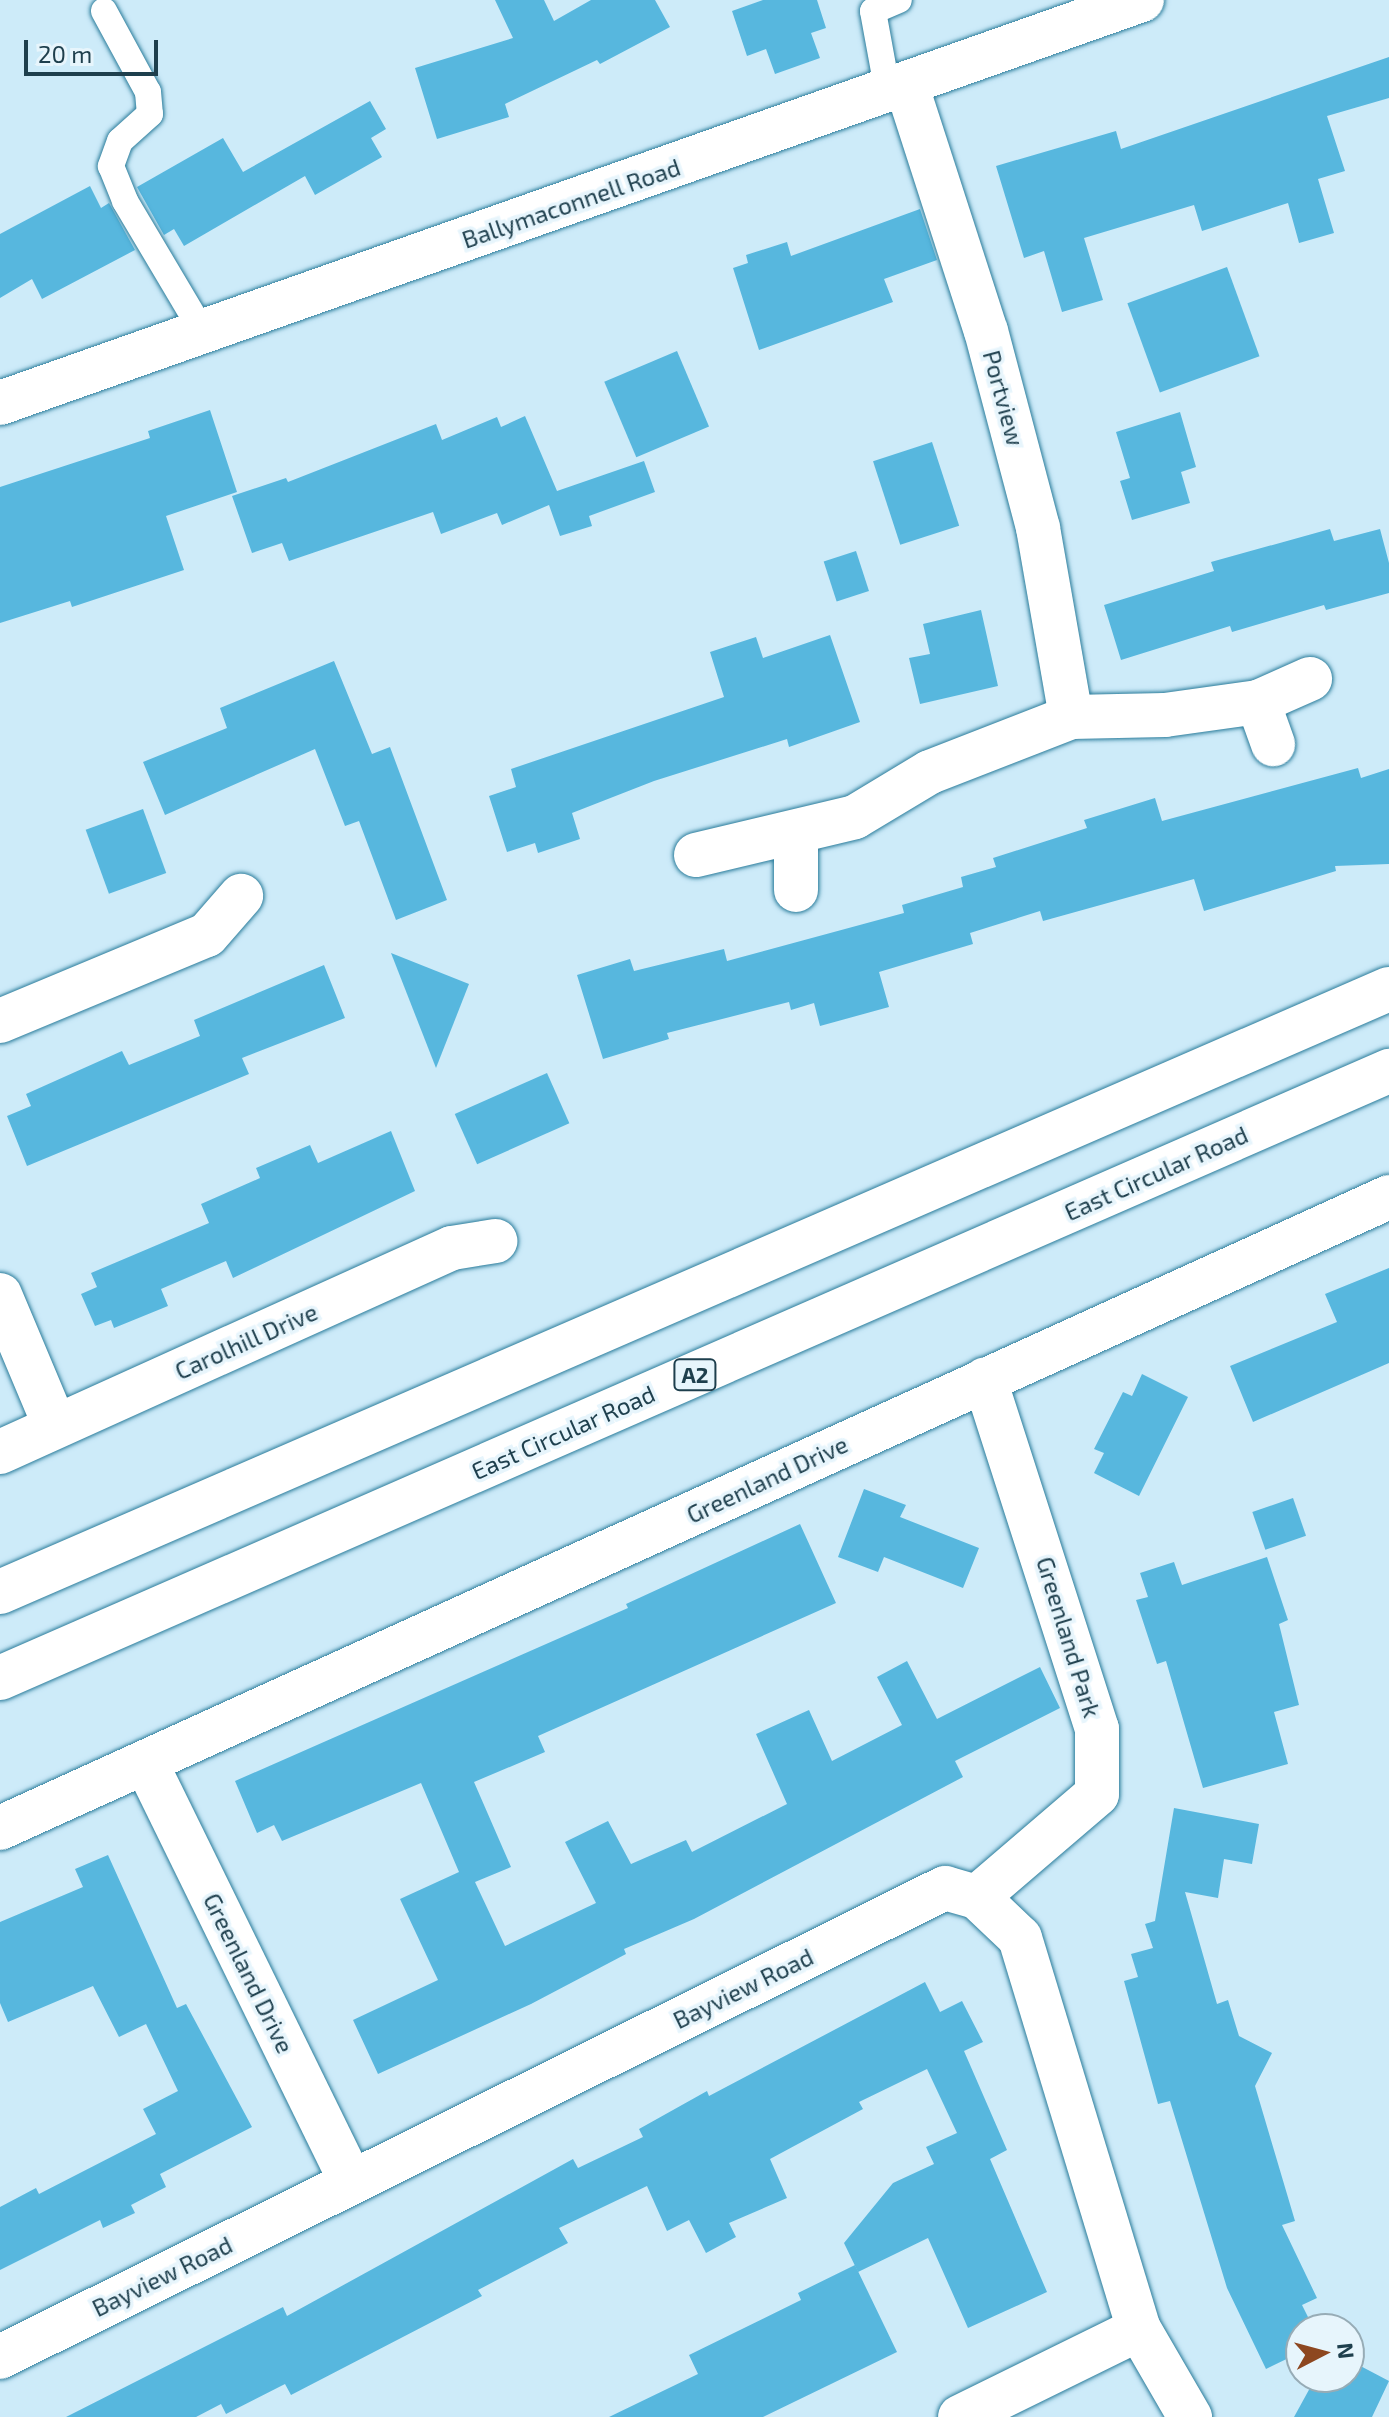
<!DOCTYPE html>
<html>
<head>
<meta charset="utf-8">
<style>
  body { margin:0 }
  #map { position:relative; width:1389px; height:2417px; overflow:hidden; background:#cdebf9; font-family:"Exo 2",sans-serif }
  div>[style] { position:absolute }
  .building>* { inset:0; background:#57b7de; transform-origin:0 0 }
  .roads { filter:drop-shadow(0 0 2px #2a7c9b) drop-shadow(0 0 2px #2a7c9b) }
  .service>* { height:26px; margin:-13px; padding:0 13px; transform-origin:13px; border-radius:13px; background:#fff }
  .minor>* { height:44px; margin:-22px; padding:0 22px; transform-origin:22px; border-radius:22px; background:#fff }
  .trunk>* { height:44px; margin:-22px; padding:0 22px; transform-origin:22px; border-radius:22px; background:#fff }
  span { translate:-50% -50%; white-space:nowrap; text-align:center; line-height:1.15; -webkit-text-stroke:7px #e7f5fc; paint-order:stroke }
  .shield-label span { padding:2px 6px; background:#e7f5fc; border:2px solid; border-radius:6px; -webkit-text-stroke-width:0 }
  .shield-label { font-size:22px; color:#1e3f4d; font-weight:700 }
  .street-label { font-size:24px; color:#1e3f4d }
  .north { position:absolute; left:1285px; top:2313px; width:80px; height:80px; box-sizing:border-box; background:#e7f5fc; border:2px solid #97acb6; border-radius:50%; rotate:84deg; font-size:22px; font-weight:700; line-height:32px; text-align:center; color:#1e3f4d }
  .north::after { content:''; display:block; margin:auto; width:28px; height:36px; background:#8d4720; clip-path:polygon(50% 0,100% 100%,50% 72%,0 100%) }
  .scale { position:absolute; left:24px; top:40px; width:134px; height:36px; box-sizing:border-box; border:4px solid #1e3f4d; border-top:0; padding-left:10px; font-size:24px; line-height:28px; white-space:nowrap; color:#1e3f4d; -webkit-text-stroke:6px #e7f5fc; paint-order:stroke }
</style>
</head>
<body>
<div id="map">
  <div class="building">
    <div style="clip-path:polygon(495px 0,544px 0,554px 21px,591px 0,655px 0,670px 27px,600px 64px,597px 60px,505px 104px,509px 117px,437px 139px,415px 68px,513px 38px)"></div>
    <div style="clip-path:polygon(763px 0,817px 0,826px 28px,811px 33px,820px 58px,775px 74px,766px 49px,747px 56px,732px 11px)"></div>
    <div style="clip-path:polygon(1389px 57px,1389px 98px,1327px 116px,1345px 171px,1318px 179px,1334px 233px,1299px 243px,1288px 203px,1202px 231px,1194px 205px,1084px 238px,1103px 300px,1062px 312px,1044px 251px,1024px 258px,996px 166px,1116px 131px,1121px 149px)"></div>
    <div style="clip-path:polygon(370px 101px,386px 129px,371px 138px,382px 157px,315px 195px,305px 176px,184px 246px,174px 229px,164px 235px,137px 187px,223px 138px,243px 172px)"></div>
    <div style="clip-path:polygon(90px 186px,101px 208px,109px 203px,135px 250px,42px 299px,32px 279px,0 298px,0 234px)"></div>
    <div style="clip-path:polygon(920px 209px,937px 260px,884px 279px,893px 302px,759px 350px,733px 268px,748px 263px,746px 255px,787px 242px,791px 256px)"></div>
    <div style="left:1227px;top:267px;width:95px;height:106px;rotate:70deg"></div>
    <div style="left:677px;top:351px;width:82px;height:79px;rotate:67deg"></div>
    <div style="clip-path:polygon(210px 410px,237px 492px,166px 516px,184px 570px,72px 607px,70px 601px,0 623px,0 487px,150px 438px,148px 431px)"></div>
    <div style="clip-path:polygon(1180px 412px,1196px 467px,1181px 472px,1190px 503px,1132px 520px,1120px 481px,1130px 478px,1116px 432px)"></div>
    <div style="clip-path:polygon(525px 416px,557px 491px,644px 461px,655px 492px,589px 516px,592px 526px,560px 536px,549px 505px,502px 525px,497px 513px,441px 534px,433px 512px,289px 561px,282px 543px,252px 553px,232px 496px,286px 478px,288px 482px,436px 424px,442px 440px,497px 417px,501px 427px)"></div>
    <div style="left:932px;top:442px;width:88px;height:62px;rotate:72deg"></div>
    <div style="clip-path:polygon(1330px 529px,1334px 541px,1380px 529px,1389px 563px,1389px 593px,1326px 610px,1324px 605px,1232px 632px,1230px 626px,1121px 660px,1104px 605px,1214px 571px,1211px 562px)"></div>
    <div style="left:856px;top:551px;width:42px;height:34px;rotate:72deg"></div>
    <div style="clip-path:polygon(981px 610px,998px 686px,920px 704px,909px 658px,930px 654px,923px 624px)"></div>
    <div style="clip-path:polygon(830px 635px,860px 722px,789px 747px,787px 739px,654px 781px,572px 813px,580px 839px,538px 853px,535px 843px,507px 852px,489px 796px,516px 787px,511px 769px,724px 697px,710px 652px,756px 637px,763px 658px)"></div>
    <div style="clip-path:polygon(334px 661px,372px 754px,390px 747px,447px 900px,396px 920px,359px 821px,345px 826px,315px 749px,165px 815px,143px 762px,227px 728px,220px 708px)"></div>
    <div style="clip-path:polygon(1358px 768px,1361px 778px,1389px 769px,1389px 864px,1335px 866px,1336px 871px,1204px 911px,1194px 879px,1043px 921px,1040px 911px,970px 933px,973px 944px,879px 972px,889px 1007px,820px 1026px,814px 1003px,791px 1010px,789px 1002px,667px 1033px,669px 1039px,603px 1059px,577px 975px,630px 959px,634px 971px,724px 949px,727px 961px,904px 913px,902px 905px,963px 887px,961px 877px,996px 867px,993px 858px,1087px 828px,1084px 820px,1155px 798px,1162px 821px)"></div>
    <div style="left:143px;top:809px;width:68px;height:61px;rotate:70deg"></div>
    <div style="clip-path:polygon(391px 953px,469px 984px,436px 1068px)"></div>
    <div style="clip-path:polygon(324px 965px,345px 1018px,242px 1058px,249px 1074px,27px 1166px,7px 1116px,31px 1106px,26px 1094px,122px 1051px,129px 1065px,200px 1036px,194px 1020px)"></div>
    <div style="left:547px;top:1073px;width:55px;height:101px;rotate:66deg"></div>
    <div style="clip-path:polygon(391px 1131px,415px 1191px,233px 1278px,226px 1261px,161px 1289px,168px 1306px,114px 1328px,111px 1320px,95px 1326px,81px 1294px,97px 1287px,91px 1273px,209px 1223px,201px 1204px,260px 1178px,256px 1168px,310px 1145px,318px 1163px)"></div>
    <div style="clip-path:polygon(1389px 1268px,1389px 1363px,1253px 1422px,1230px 1366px,1337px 1322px,1325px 1294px)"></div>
    <div style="clip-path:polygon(1142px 1374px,1188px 1397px,1139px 1496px,1094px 1473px,1104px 1453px,1094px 1449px,1123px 1392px,1132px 1396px)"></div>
    <div style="clip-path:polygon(864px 1489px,906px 1505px,900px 1517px,979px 1548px,963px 1588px,884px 1557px,878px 1572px,838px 1557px)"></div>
    <div style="left:1293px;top:1498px;width:40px;height:43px;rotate:71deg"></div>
    <div style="clip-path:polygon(800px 1524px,836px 1603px,538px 1736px,545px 1752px,474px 1782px,511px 1867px,475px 1882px,505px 1946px,596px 1903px,565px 1842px,608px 1821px,631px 1864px,686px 1840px,692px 1852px,787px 1804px,756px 1734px,809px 1710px,832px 1761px,902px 1725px,877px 1677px,907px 1661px,937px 1719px,1040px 1667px,1060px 1708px,955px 1761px,963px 1777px,694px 1919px,624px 1949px,626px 1954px,531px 2004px,378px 2074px,353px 2020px,438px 1980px,400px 1899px,459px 1872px,421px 1783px,282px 1841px,274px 1825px,257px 1833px,235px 1781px,628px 1608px,626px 1604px)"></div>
    <div style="clip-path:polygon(1267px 1557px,1288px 1620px,1279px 1624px,1299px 1705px,1274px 1712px,1288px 1764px,1203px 1788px,1166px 1661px,1157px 1664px,1136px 1600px,1148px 1597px,1140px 1573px,1174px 1562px,1182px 1585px)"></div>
    <div style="clip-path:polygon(1174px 1808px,1259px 1824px,1252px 1864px,1224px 1859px,1218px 1898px,1185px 1892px,1217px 2004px,1228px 2000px,1239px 2036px,1272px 2053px,1255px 2086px,1295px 2221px,1282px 2225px,1317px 2298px,1302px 2305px,1314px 2329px,1301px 2329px,1301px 2352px,1266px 2369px,1227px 2288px,1170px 2101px,1158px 2104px,1124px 1981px,1138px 1977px,1131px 1954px,1153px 1948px,1145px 1924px,1155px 1921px)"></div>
    <div style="clip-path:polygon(108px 1855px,177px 2008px,186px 2004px,252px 2127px,160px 2174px,166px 2187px,131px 2205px,135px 2213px,103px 2228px,100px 2220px,0 2270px,0 2207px,36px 2188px,39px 2194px,156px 2134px,143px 2109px,178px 2091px,146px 2024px,119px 2037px,93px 1986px,8px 2022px,0 2003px,0 1922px,83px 1887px,75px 1869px)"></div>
    <div style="clip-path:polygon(925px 1982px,940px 2012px,962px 2001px,983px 2042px,964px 2051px,1007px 2150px,990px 2159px,1047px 2292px,968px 2328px,928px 2238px,858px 2272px,844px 2243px,893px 2183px,934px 2164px,926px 2147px,957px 2133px,927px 2069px,859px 2102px,863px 2109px,770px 2159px,787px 2198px,729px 2223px,736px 2237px,706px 2253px,689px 2220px,667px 2231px,647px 2186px,559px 2228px,568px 2243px,478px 2290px,482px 2296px,291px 2395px,285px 2384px,226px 2414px,221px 2404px,196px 2417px,66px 2417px,283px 2307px,287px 2316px,573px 2159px,578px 2168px,643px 2137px,639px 2129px,707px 2091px,709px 2096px)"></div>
    <div style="clip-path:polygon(855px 2265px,897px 2352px,763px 2417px,609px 2417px,698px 2374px,689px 2355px,801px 2300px,798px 2293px)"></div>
    <div style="clip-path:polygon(1349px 2360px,1389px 2381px,1372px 2417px,1294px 2417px,1316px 2377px,1349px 2377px)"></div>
  </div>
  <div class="roads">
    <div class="service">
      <div style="left:104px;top:11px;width:92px;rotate:61.5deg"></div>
      <div style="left:148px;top:92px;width:22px;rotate:85deg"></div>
      <div style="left:150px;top:114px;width:40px;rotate:138deg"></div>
      <div style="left:120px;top:141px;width:27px;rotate:110deg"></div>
      <div style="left:111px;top:166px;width:38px;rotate:68deg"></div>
      <div style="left:125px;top:201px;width:149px;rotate:59.3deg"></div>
      <div style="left:888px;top:93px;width:83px;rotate:-100.4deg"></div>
      <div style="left:873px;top:11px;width:28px;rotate:-23deg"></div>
    </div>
    <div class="minor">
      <div style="left:907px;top:87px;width:256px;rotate:72.1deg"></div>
      <div style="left:986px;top:331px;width:204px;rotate:75.2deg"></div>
      <div style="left:1038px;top:528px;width:192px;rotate:80.1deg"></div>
      <div style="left:0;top:403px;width:1211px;rotate:-19.44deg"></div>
      <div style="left:1258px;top:702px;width:45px;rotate:70.3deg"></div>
      <div style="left:796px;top:835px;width:55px;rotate:90deg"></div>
      <div style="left:696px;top:855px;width:163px;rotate:-13.4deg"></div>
      <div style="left:855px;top:817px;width:87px;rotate:-31deg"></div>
      <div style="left:930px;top:772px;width:151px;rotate:-21.3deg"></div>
      <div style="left:1071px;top:717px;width:94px;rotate:-1.2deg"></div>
      <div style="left:1165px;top:715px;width:94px;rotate:-8deg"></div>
      <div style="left:1258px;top:702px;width:57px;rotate:-23.9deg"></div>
      <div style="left:0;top:1021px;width:224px;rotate:-22.6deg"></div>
      <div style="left:207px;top:935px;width:52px;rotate:-48.9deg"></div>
      <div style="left:0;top:1295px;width:142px;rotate:67.2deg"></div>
      <div style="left:0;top:1452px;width:496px;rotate:-24.3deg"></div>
      <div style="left:452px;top:1248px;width:44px;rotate:-9.2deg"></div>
      <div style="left:146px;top:1763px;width:466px;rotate:63.9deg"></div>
      <div style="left:0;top:1828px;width:1526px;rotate:-24.43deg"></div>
      <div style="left:977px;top:1897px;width:158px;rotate:-40.6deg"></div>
      <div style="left:1097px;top:1794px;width:65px;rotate:-90deg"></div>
      <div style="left:1097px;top:1729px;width:367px;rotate:-107.8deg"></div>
      <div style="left:0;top:2357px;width:1055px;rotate:-26.4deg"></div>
      <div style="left:945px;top:1888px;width:33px;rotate:16deg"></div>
      <div style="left:977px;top:1897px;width:59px;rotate:43.6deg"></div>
      <div style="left:1020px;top:1938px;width:409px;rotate:73.1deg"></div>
      <div style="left:1139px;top:2329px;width:102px;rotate:59.9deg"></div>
      <div style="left:960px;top:2417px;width:199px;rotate:-26.2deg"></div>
    </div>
    <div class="trunk">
      <div style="left:0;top:1592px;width:1514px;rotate:-23.47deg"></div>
      <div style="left:0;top:1678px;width:1516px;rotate:-23.61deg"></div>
    </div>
  </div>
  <div class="shield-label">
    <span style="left:695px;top:1375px">A2</span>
  </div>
  <div class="street-label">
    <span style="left:571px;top:203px;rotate:-19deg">Ballymaconnell Road</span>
    <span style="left:1004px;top:398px;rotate:75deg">Portview</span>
    <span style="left:1156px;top:1173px;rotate:-24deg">East Circular Road</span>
    <span style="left:246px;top:1341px;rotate:-24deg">Carolhill Drive</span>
    <span style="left:563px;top:1432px;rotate:-24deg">East Circular Road</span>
    <span style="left:767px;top:1479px;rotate:-25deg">Greenland Drive</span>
    <span style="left:1069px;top:1637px;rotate:73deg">Greenland Park</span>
    <span style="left:249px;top:1973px;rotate:64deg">Greenland Drive</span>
    <span style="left:743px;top:1988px;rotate:-26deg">Bayview Road</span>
    <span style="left:162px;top:2276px;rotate:-26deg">Bayview Road</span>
  </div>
  <div class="north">N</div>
  <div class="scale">20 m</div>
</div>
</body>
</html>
